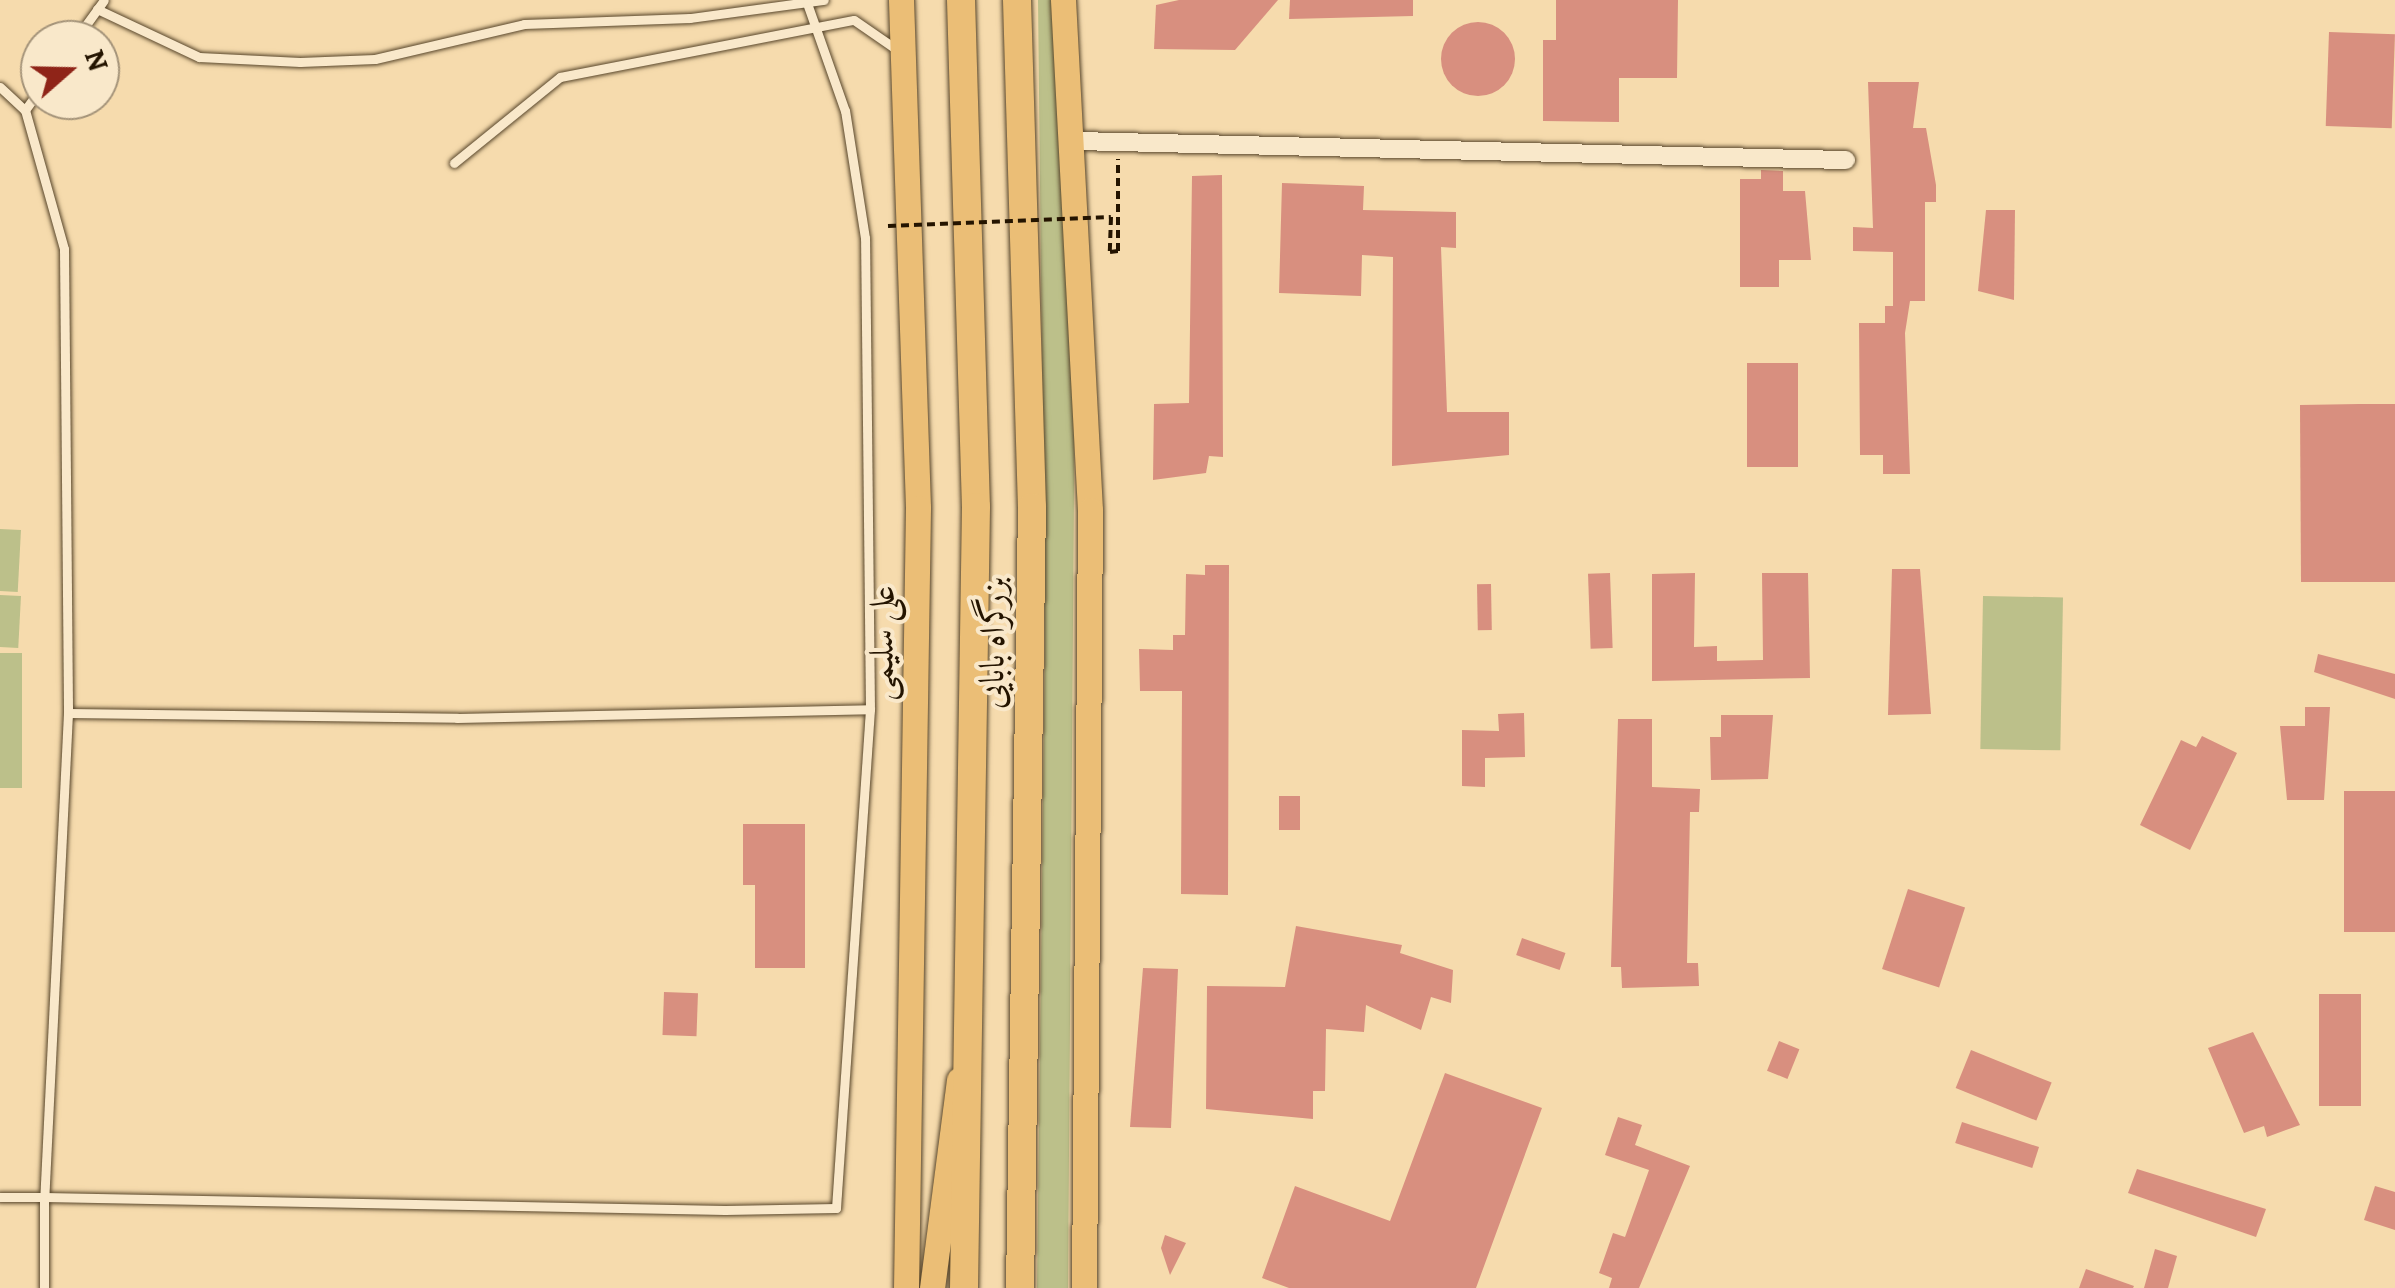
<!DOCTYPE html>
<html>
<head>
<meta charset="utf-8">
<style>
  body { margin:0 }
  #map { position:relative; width:2395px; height:1288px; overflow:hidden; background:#f6dbad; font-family:Alegreya,Amiri,serif }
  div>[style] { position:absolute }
  .green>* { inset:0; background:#bcc08a; transform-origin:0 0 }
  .building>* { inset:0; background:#d88f7f; transform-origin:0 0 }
  .round { border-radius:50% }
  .path>* { height:4px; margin-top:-2px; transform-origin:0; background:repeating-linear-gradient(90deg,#241400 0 8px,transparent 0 13px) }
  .roads { filter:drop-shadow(0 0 2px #58462b) drop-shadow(0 0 2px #58462b) }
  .service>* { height:9px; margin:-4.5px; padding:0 4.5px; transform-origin:4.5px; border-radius:4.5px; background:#f9e8ca }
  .minor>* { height:18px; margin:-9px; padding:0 9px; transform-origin:9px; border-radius:9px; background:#f9e8ca }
  .primary>* { height:25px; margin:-12.5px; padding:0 12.5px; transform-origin:12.5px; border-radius:12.5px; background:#ebbe76 }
  .trunk>* { height:28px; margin:-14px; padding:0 14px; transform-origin:14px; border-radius:14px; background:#ebbe76 }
  .path-bridge>* { height:4px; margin-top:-2px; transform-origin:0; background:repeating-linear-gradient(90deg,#241400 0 8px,transparent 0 13px) }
  span { translate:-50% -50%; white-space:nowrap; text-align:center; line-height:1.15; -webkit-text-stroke:8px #f9e8ca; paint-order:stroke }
  .street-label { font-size:35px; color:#241400 }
  .north { position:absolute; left:20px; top:20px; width:100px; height:100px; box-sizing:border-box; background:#f9e8ca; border:2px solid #a49379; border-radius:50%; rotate:70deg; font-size:28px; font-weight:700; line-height:40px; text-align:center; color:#241400 }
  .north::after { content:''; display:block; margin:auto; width:35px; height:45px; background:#8f2418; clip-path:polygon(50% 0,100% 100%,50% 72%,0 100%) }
</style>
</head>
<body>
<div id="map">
  <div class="green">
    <div style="clip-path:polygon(1038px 0,1058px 0,1075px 357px,1068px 1288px,1037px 1288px,1045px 642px)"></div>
    <div style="left:0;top:529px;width:21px;height:62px;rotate:3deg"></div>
    <div style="left:0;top:595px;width:21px;height:52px;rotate:3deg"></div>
    <div style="left:1983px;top:596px;width:80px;height:153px;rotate:1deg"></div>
    <div style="left:0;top:653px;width:22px;height:135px"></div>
  </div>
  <div class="building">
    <div style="clip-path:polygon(1179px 0,1278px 0,1235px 50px,1154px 49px,1156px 5px)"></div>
    <div style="clip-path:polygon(1290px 0,1413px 0,1413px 16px,1289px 19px)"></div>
    <div style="clip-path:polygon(1556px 0,1678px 0,1677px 78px,1619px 78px,1619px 122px,1543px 121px,1543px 40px,1556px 40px)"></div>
    <div class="round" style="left:1441px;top:22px;width:74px;height:74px"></div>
    <div style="left:2329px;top:32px;width:66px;height:94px;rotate:2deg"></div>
    <div style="clip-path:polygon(1868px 82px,1919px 82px,1913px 128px,1926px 128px,1936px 185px,1936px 202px,1925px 202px,1925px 301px,1910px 301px,1905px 333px,1910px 474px,1883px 474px,1883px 455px,1860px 455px,1859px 323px,1885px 323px,1885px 306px,1893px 306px,1893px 252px,1853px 251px,1853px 227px,1873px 228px)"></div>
    <div style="clip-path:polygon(1761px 170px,1783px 171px,1783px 191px,1805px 191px,1811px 260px,1779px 260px,1779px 287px,1740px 287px,1740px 179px,1761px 179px)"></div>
    <div style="clip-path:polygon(1222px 175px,1223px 457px,1209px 456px,1206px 473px,1153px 480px,1154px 404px,1189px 403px,1192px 176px)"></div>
    <div style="clip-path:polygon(1282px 183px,1364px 186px,1363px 210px,1456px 212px,1456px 248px,1441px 247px,1447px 412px,1509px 412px,1509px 455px,1392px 466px,1393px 257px,1362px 255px,1361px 296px,1279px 293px)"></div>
    <div style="clip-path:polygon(1986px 210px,2015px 210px,2014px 300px,1978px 291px)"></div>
    <div style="left:1747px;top:363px;width:51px;height:104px"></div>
    <div style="clip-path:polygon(2359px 404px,2395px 404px,2395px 582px,2301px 582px,2300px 405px)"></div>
    <div style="clip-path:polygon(1205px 565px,1229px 565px,1228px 895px,1181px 894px,1182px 691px,1140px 691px,1139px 649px,1173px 650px,1173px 635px,1185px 635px,1186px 574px,1205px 575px)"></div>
    <div style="clip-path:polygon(1892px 569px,1920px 569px,1931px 714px,1888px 715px)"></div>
    <div style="left:1610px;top:573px;width:75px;height:22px;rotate:88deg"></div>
    <div style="clip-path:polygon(1695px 573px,1694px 647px,1717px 646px,1717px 661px,1763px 660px,1762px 573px,1808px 573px,1810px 678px,1652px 681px,1652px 574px)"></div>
    <div style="left:1491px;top:584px;width:46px;height:14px;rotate:89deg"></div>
    <div style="clip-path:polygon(2318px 654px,2395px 674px,2395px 699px,2314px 672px)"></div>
    <div style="clip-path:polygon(2305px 707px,2330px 707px,2324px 800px,2287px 800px,2280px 726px,2305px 726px)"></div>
    <div style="clip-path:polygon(1524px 713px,1525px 757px,1485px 758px,1485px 787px,1462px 786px,1462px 730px,1499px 731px,1498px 714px)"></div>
    <div style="clip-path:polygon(1721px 715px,1773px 715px,1768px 779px,1711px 780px,1710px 737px,1721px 737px)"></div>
    <div style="clip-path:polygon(1618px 719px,1652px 719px,1652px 787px,1700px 789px,1699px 812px,1690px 812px,1687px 963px,1698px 963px,1699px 986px,1622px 988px,1621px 967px,1611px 967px)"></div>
    <div style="clip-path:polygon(2202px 736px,2237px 753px,2190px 850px,2140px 825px,2181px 740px,2196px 747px)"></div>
    <div style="left:2344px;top:791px;width:51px;height:141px"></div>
    <div style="left:1279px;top:796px;width:21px;height:34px"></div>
    <div style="clip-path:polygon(743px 824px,805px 824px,805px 968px,755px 968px,755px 885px,743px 885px)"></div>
    <div style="left:1908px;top:889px;width:60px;height:84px;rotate:18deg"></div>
    <div style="clip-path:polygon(1296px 926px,1402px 945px,1400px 953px,1453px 970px,1451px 1003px,1431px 997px,1421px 1030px,1366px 1005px,1364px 1032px,1326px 1029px,1325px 1091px,1313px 1091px,1313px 1119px,1206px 1109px,1207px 986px,1285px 987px)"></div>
    <div style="left:1522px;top:938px;width:46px;height:18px;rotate:19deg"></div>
    <div style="clip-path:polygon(1143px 968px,1178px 969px,1171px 1128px,1130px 1127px)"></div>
    <div style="left:664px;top:992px;width:34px;height:43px;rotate:2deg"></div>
    <div style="left:2319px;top:994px;width:42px;height:112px"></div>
    <div style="clip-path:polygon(2253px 1032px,2300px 1125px,2267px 1137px,2264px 1126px,2244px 1133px,2208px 1048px)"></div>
    <div style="left:1779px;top:1041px;width:22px;height:32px;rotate:22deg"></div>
    <div style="left:1971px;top:1050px;width:87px;height:41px;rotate:22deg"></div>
    <div style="clip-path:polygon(1445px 1073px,1542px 1108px,1476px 1288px,1289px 1288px,1262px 1278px,1295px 1186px,1390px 1221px)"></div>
    <div style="clip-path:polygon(1618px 1117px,1642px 1125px,1635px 1145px,1690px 1166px,1639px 1288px,1609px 1288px,1612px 1278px,1599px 1273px,1613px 1233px,1625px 1237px,1649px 1170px,1605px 1155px)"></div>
    <div style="left:1962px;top:1122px;width:81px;height:22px;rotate:18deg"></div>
    <div style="clip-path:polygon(2137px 1169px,2266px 1209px,2256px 1237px,2128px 1193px)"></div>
    <div style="clip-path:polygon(2375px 1186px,2395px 1192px,2395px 1230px,2364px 1220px)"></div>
    <div style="clip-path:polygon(1165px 1235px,1186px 1243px,1170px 1275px,1161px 1248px)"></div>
    <div style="clip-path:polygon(2155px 1249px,2177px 1256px,2168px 1288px,2144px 1288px)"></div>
    <div style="clip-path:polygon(2086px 1269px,2134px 1286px,2133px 1288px,2079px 1288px)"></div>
  </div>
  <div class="path">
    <div style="left:1111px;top:217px;width:35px;rotate:92deg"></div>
    <div style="left:1110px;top:252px;width:8px;rotate:-7deg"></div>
    <div style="left:1118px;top:251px;width:92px;rotate:-90deg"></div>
  </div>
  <div class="roads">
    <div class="service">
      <div style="left:97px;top:9px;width:113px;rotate:25.2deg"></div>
      <div style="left:199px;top:57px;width:101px;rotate:2.8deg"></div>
      <div style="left:300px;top:62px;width:75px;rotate:-2.3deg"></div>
      <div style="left:375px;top:59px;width:153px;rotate:-13.2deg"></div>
      <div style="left:524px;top:24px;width:166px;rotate:-2.1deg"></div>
      <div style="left:690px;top:18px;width:135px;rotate:-7.7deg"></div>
      <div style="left:75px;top:40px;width:49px;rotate:-54.1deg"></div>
      <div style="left:0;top:87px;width:34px;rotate:43deg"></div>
      <div style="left:25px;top:110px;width:26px;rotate:-54deg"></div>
      <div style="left:25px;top:110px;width:144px;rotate:74.3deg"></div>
      <div style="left:64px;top:249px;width:464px;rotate:89.5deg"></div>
      <div style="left:68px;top:713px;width:389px;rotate:0.7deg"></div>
      <div style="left:457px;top:718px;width:413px;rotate:-1.2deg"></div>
      <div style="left:870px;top:709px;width:471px;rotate:-90.6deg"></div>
      <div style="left:865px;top:238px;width:129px;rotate:-98.9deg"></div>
      <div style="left:845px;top:111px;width:118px;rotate:-109.4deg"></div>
      <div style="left:454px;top:163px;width:136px;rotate:-39.1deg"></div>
      <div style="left:560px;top:77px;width:299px;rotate:-11deg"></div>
      <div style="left:854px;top:20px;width:51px;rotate:34.6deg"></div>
      <div style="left:68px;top:713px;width:485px;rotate:92.8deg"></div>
      <div style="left:44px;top:1197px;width:681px;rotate:1.09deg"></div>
      <div style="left:725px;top:1210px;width:111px;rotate:-1deg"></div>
      <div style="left:836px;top:1208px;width:500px;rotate:-86.1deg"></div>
      <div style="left:0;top:1197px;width:44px"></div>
      <div style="left:44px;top:1197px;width:91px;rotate:90deg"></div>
    </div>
    <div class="minor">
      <div style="left:1077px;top:141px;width:769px;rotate:1.42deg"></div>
    </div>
    <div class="primary">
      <div style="left:901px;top:0;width:508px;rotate:88.08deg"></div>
      <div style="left:918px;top:508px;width:780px;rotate:90.88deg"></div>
      <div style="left:1063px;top:0;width:511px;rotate:86.97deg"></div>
      <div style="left:1090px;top:510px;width:778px;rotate:90.44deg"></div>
      <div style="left:932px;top:1288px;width:210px;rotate:-82.6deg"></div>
    </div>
    <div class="trunk">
      <div style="left:961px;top:0;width:507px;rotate:88.31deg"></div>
      <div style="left:976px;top:507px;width:781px;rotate:90.88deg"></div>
      <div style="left:1017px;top:0;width:507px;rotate:88.31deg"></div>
      <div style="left:1032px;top:507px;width:781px;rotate:90.88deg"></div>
    </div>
  </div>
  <div class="path-bridge">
    <div style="left:888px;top:226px;width:223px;rotate:-2.3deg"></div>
  </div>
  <div class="street-label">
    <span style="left:881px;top:643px;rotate:-89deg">علی سلیمی</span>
    <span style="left:992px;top:643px;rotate:-89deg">بزرگراه بابایی</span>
  </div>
  <div class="north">N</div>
</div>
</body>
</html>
